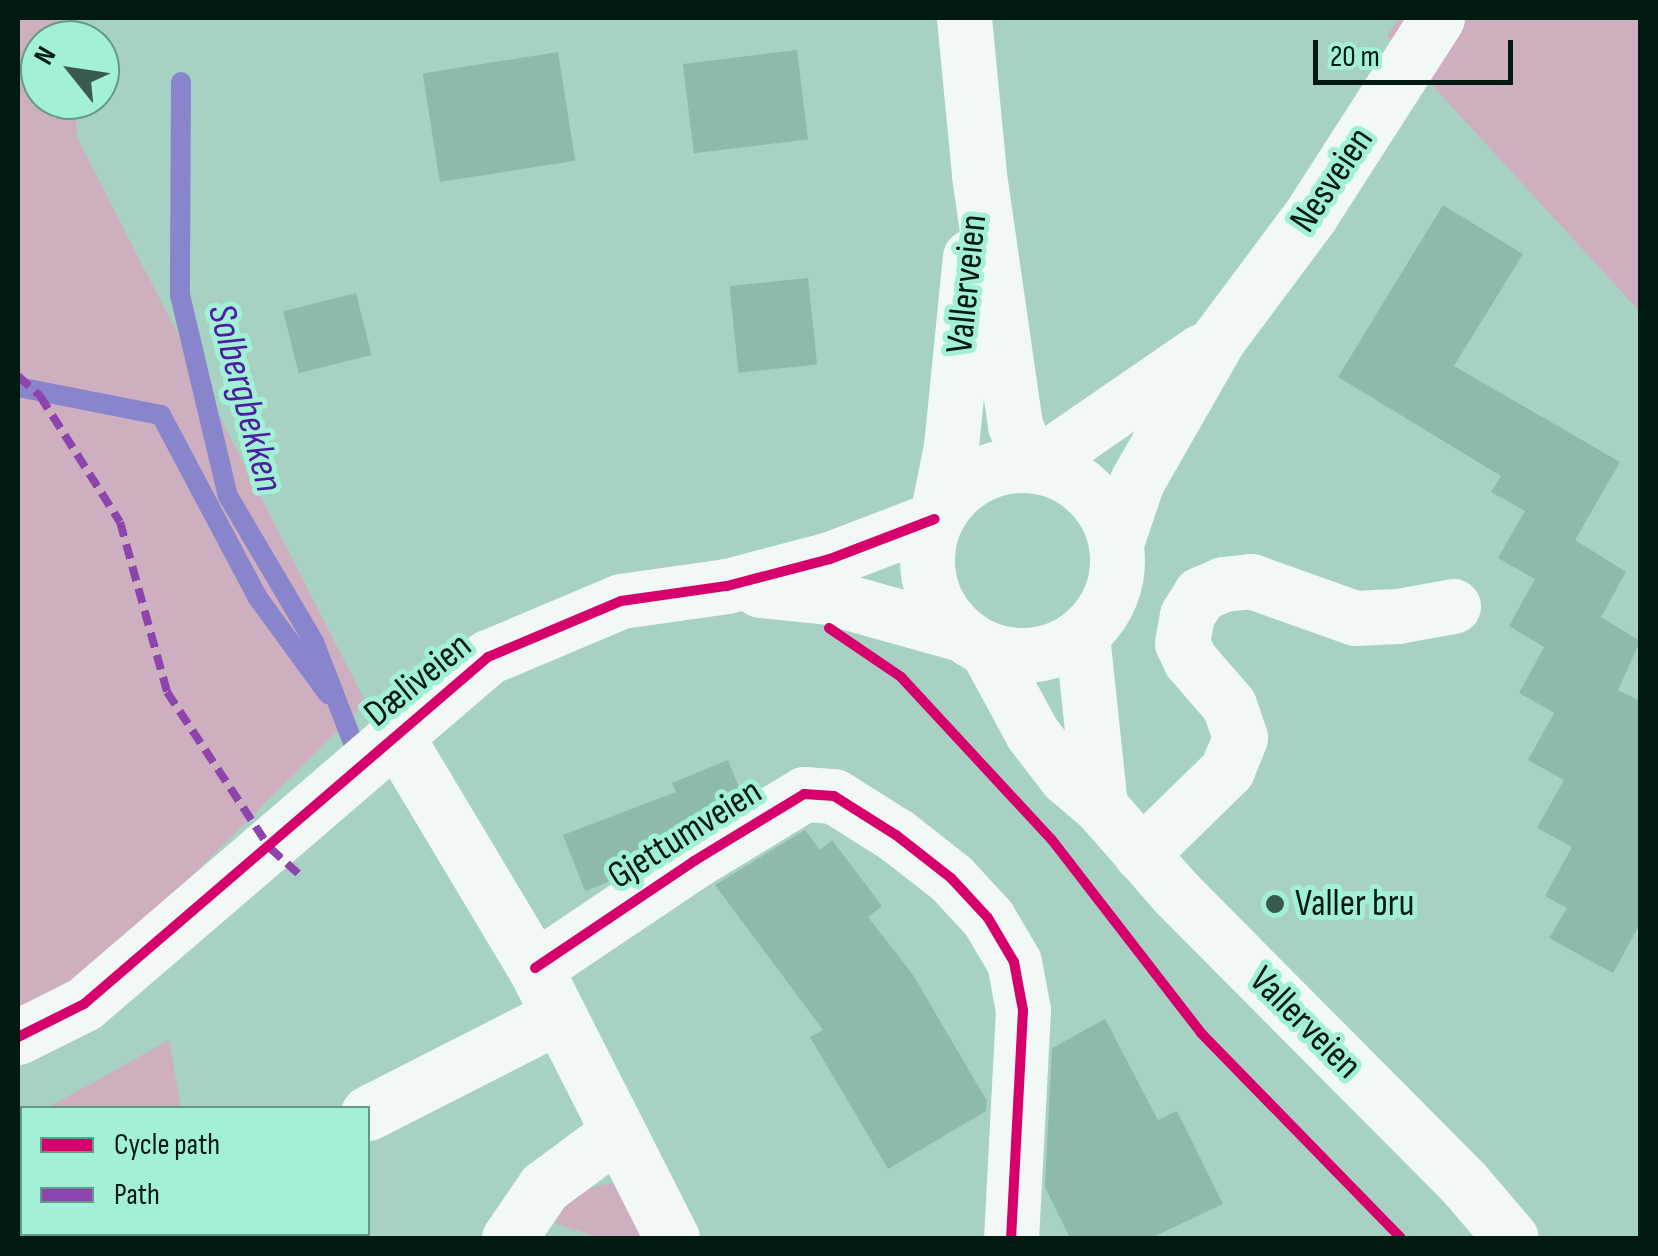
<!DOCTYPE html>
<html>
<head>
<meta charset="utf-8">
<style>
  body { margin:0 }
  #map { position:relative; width:1658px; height:1256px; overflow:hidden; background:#a7d2c3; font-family:"Sofia Sans Condensed",sans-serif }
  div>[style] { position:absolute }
  .green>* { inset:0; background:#ceafc0 }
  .stream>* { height:20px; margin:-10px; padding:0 10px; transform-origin:10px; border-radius:10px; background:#8985cc }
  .building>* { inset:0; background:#8dbaac; transform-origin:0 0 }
  .minor>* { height:55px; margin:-27.5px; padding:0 27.5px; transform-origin:27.5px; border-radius:27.5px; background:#f2f8f6 }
  .minor>.ring { margin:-27.5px; padding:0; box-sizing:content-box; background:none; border:55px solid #f2f8f6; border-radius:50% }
  .quiet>* { height:8px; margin-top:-4px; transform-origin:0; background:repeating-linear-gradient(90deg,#8e44ad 0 15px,transparent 0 23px) }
  .cycleway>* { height:10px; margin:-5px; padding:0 5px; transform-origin:5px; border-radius:5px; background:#d6006c }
  .dots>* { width:28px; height:28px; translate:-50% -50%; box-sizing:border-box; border:5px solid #a2f1d6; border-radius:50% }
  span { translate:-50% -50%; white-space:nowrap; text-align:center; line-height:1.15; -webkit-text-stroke:10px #a2f1d6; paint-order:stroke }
  .street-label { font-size:38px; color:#001a12 }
  .poi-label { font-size:38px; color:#001a12 }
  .left { translate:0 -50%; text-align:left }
  .water-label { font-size:40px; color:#4c1da0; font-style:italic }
  .frame { position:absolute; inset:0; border:20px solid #001a12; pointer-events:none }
  .legend { position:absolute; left:20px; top:1106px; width:350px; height:130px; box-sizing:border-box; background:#a2f1d6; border:2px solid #619b88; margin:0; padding:12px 18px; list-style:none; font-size:30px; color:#001a12 }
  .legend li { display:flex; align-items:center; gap:20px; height:50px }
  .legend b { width:50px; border:2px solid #619b88 }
  .north { position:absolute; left:20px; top:20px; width:100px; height:100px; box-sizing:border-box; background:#a2f1d6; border:2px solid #619b88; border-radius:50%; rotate:300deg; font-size:28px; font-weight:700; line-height:40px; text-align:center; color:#001a12 }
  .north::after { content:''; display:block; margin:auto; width:35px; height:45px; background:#3a5a50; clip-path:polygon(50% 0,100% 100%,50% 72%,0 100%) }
  .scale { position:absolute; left:1313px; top:40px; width:200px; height:45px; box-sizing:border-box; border:5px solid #001a12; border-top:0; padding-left:12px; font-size:30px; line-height:35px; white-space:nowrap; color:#001a12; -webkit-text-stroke:8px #a2f1d6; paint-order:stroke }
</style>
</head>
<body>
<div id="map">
  <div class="green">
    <div style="clip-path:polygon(18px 18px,61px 18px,64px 40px,40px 40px,40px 100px,73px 100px,78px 139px,366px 703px,76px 991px,18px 1020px)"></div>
    <div style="clip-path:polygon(1399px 18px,1640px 18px,1640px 312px,1387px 36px)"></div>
    <div style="clip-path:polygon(169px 1040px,181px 1108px,47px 1108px)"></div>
    <div style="clip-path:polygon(22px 1122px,22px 1234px,203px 1234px,204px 1238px,18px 1238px,18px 1125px)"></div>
    <div style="clip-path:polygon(624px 1180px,653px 1238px,601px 1238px,548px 1221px,568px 1193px)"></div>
  </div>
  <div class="stream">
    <div style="left:181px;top:82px;width:213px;rotate:90.3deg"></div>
    <div style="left:180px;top:295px;width:207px;rotate:76.6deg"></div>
    <div style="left:228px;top:496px;width:169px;rotate:59.5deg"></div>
    <div style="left:314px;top:642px;width:110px;rotate:68.8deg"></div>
    <div style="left:18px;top:387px;width:146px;rotate:11.1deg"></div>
    <div style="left:161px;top:415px;width:207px;rotate:62.1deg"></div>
    <div style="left:258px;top:598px;width:119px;rotate:53.9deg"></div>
  </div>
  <div class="building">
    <div style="left:797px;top:50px;width:90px;height:115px;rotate:83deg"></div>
    <div style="left:558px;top:52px;width:110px;height:137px;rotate:81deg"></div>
    <div style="clip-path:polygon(1443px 205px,1523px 254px,1454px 366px,1620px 462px,1575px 540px,1626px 572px,1601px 617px,1640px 641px,1618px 690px,1640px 701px,1640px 924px,1613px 973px,1549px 938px,1567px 908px,1545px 896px,1572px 847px,1537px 828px,1564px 780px,1528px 760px,1554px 713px,1519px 693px,1544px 647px,1509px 626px,1535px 579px,1498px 558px,1525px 511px,1491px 492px,1501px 476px,1338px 377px)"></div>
    <div style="left:808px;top:278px;width:87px;height:79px;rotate:84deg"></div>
    <div style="left:356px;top:293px;width:64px;height:75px;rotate:76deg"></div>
    <div style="clip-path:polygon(728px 760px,742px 795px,606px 883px,585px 891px,563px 835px,676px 792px,672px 783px)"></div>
    <div style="clip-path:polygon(805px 830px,820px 850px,832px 840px,882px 906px,868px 917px,913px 975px,987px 1101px,986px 1111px,888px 1169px,810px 1037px,823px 1030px,715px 885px)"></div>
    <div style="clip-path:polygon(1105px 1019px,1158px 1120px,1177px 1111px,1223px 1204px,1151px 1238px,1070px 1238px,1045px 1187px,1052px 1048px)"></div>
  </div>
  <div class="minor">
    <div style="left:964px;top:18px;width:158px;rotate:84.5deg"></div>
    <div style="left:979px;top:175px;width:253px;rotate:81.8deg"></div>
    <div style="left:1015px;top:425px;width:43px;rotate:68.2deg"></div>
    <div class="ring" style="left:927px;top:465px;width:135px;height:135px"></div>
    <div style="left:1036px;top:465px;width:201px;rotate:-34.6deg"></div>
    <div style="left:938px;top:511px;width:66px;rotate:-78.7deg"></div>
    <div style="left:951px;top:446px;width:190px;rotate:-84.3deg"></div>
    <div style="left:1116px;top:543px;width:65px;rotate:-71.3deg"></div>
    <div style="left:1137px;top:481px;width:165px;rotate:-60.2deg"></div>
    <div style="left:1219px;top:338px;width:152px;rotate:-53.3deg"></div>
    <div style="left:1310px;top:216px;width:235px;rotate:-57.3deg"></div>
    <div style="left:760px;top:590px;width:69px;rotate:5.8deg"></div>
    <div style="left:829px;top:597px;width:134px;rotate:15.6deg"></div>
    <div style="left:1082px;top:635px;width:172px;rotate:84deg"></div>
    <div style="left:987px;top:650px;width:94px;rotate:61.5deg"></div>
    <div style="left:1032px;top:733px;width:56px;rotate:52.3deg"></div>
    <div style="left:1066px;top:777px;width:45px;rotate:40.5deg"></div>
    <div style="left:1100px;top:806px;width:114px;rotate:48.9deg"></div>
    <div style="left:1175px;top:892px;width:410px;rotate:45.2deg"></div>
    <div style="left:1464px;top:1183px;width:72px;rotate:49.5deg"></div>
    <div style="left:396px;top:736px;width:270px;rotate:59.1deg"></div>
    <div style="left:535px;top:968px;width:303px;rotate:63.1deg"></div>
    <div style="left:1141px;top:854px;width:120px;rotate:-44.3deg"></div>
    <div style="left:1227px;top:770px;width:35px;rotate:-68deg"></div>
    <div style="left:1240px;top:737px;width:34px;rotate:-109deg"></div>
    <div style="left:1229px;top:705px;width:60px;rotate:-130.9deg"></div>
    <div style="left:1190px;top:660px;width:19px;rotate:-115deg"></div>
    <div style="left:1182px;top:643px;width:28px;rotate:-80deg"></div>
    <div style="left:1187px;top:615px;width:25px;rotate:-58deg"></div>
    <div style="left:1200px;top:594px;width:25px;rotate:-23deg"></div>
    <div style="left:1223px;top:584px;width:28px;rotate:-6deg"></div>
    <div style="left:1251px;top:581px;width:110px;rotate:19.6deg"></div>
    <div style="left:1355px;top:618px;width:43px;rotate:-2.7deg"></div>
    <div style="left:1398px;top:616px;width:56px;rotate:-10.3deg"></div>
    <div style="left:535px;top:968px;width:192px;rotate:-33.9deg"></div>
    <div style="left:694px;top:861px;width:129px;rotate:-31.3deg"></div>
    <div style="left:804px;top:794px;width:30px;rotate:4deg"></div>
    <div style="left:834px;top:796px;width:73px;rotate:32.2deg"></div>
    <div style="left:896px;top:835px;width:70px;rotate:38deg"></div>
    <div style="left:951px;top:878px;width:54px;rotate:47.2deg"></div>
    <div style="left:988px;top:918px;width:51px;rotate:59.4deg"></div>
    <div style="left:1014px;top:962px;width:49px;rotate:79.4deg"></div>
    <div style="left:1023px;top:1010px;width:228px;rotate:93deg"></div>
    <div style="left:18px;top:1037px;width:74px;rotate:-26.6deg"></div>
    <div style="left:84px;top:1004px;width:533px;rotate:-40.66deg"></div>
    <div style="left:488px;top:657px;width:144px;rotate:-22.8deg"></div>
    <div style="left:621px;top:601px;width:107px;rotate:-8.1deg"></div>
    <div style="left:727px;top:586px;width:106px;rotate:-14.7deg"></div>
    <div style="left:830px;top:559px;width:112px;rotate:-20.9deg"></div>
    <div style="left:368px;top:1113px;width:213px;rotate:-27deg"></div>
    <div style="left:509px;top:1238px;width:62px;rotate:-55.5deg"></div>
    <div style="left:544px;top:1187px;width:91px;rotate:-36.5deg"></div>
  </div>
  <div class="quiet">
    <div style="left:18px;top:376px;width:30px;rotate:42deg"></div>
    <div style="left:40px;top:396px;width:149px;rotate:57.6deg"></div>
    <div style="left:120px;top:522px;width:176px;rotate:74.5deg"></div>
    <div style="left:167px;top:692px;width:187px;rotate:56.6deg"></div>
    <div style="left:270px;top:848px;width:43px;rotate:42.2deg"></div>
  </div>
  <div class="cycleway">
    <div style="left:829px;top:628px;width:87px;rotate:34.2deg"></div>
    <div style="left:901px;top:677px;width:222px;rotate:47.2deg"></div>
    <div style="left:1052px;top:840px;width:244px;rotate:52.3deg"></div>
    <div style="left:1201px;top:1033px;width:286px;rotate:45.7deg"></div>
    <div style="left:535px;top:968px;width:192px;rotate:-33.9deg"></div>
    <div style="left:694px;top:861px;width:129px;rotate:-31.3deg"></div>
    <div style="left:804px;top:794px;width:30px;rotate:4deg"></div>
    <div style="left:834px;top:796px;width:73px;rotate:32.2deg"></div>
    <div style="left:896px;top:835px;width:70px;rotate:38deg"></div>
    <div style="left:951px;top:878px;width:54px;rotate:47.2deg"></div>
    <div style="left:988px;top:918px;width:51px;rotate:59.4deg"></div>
    <div style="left:1014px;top:962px;width:49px;rotate:79.4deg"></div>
    <div style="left:1023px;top:1010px;width:228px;rotate:93deg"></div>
    <div style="left:18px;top:1037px;width:74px;rotate:-26.6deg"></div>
    <div style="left:84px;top:1004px;width:533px;rotate:-40.66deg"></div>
    <div style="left:488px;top:657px;width:144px;rotate:-22.8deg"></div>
    <div style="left:621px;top:601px;width:107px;rotate:-8.1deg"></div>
    <div style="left:727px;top:586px;width:106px;rotate:-14.7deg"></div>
    <div style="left:830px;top:559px;width:112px;rotate:-20.9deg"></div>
  </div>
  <div class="dots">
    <div style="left:1275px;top:904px;background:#3a5a50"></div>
  </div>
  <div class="street-label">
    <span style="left:1332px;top:180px;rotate:-56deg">Nesveien</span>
    <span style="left:967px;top:284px;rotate:-84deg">Vallerveien</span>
    <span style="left:418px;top:680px;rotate:-39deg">Dæliveien</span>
    <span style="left:685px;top:834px;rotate:-32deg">Gjettumveien</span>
    <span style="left:1305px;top:1023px;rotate:45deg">Vallerveien</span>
  </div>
  <div class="poi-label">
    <span class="left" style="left:1295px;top:904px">Valler bru</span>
  </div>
  <div class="water-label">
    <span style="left:245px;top:398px;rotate:75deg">Solbergbekken</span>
  </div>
  <div class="frame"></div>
  <ul class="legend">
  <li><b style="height:12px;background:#d6006c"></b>Cycle path</li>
  <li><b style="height:12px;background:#8e44ad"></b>Path</li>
  </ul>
  <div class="north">N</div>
  <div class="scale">20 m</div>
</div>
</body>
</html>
